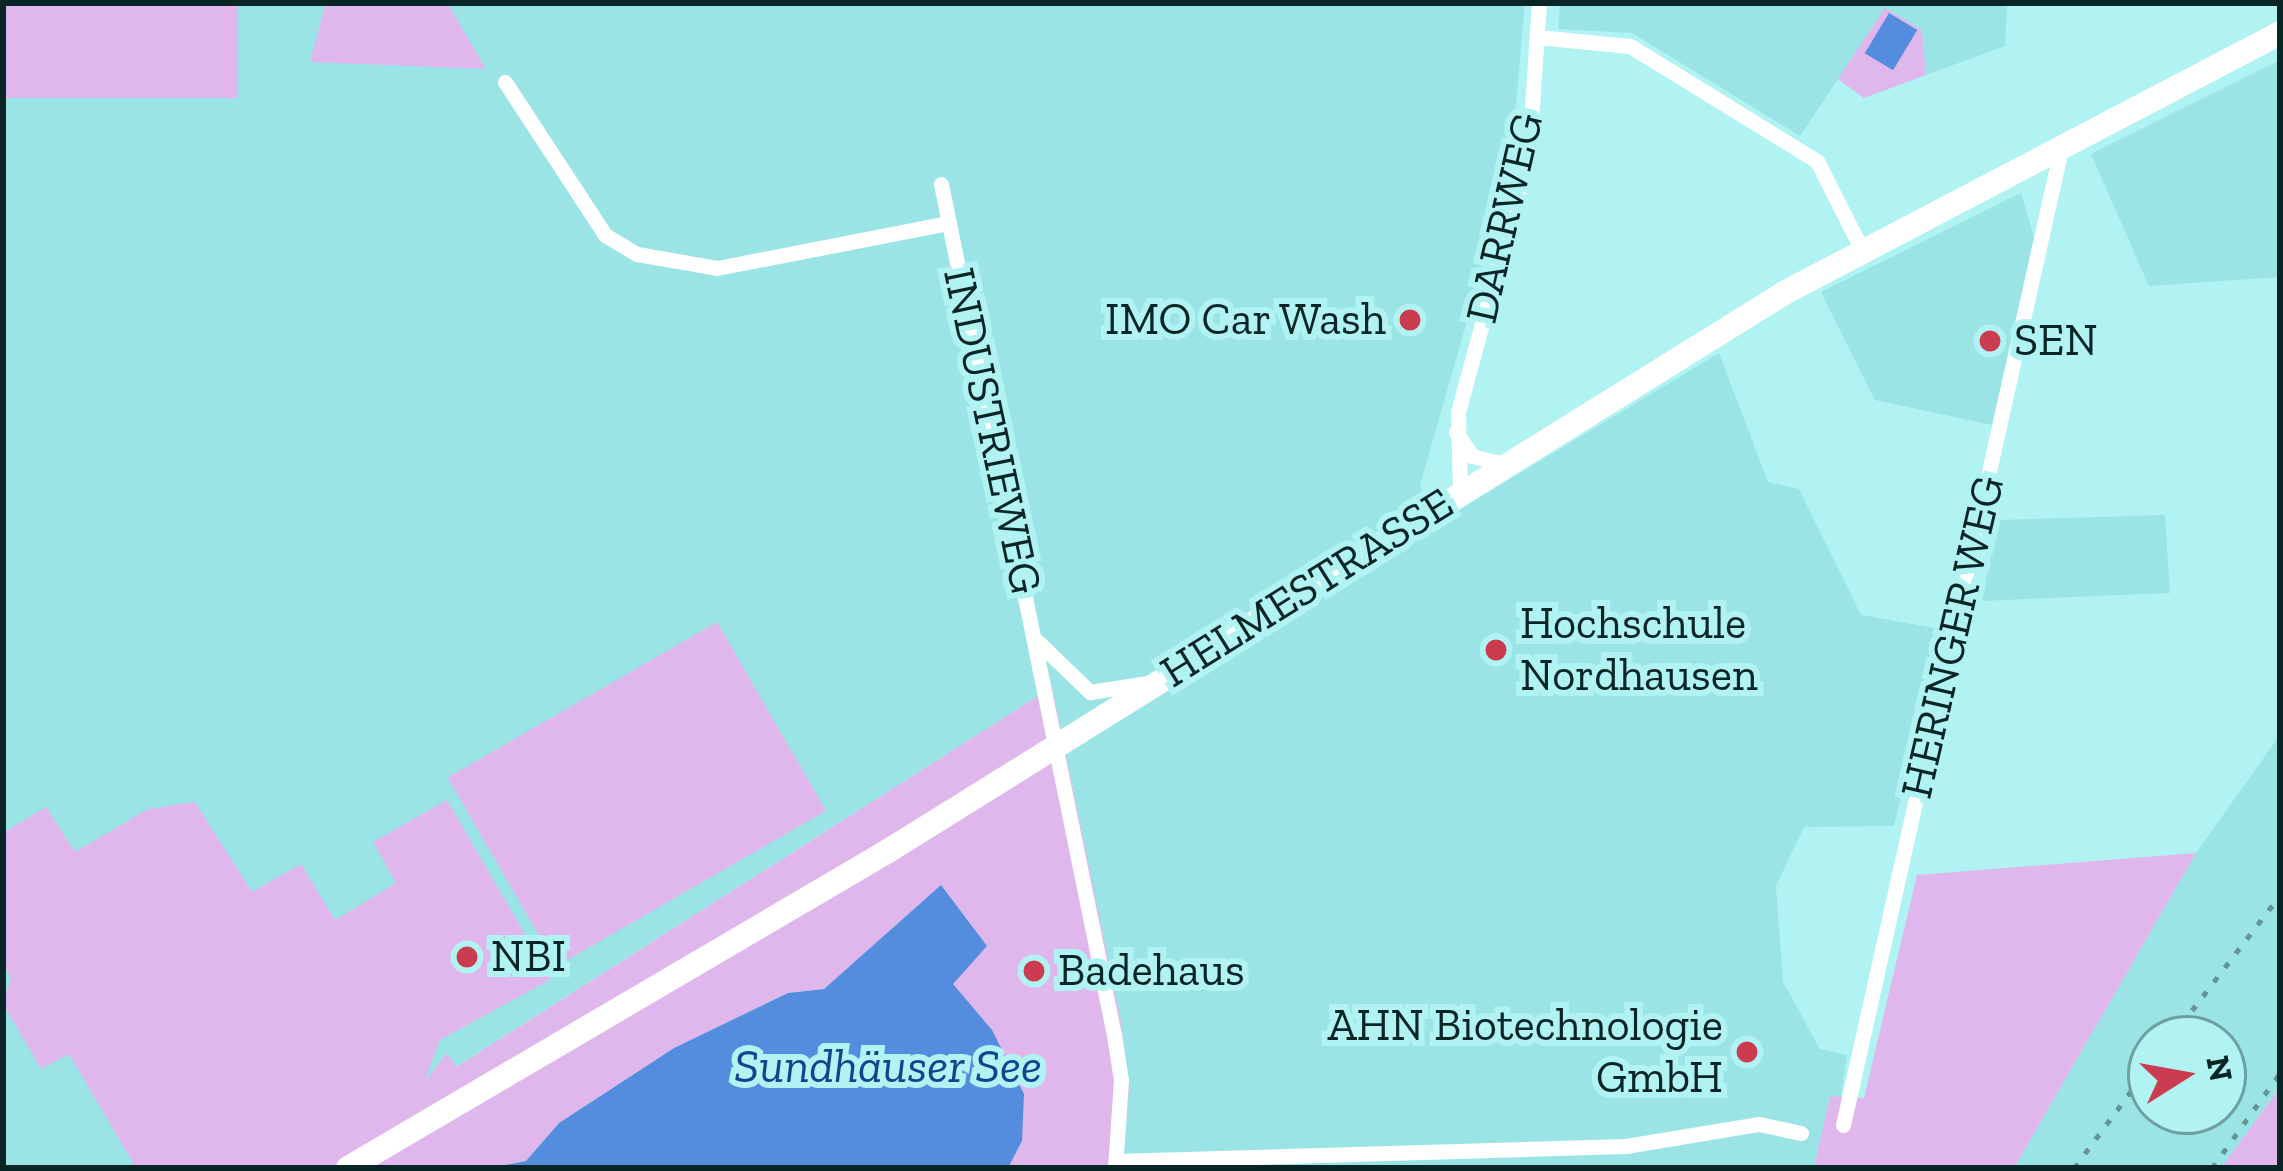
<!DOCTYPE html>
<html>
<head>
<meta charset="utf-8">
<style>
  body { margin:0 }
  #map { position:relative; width:2283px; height:1171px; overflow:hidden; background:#b1f2f3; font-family:"Zilla Slab",serif }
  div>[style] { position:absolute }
  .built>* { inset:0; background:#9ae4e5 }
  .green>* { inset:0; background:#dfb7ed; transform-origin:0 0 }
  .water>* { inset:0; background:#558dde; transform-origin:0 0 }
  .street>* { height:15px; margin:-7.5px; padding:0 7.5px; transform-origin:7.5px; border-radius:7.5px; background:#fff }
  .primary>* { height:24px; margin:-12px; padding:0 12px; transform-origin:12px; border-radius:12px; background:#fff }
  .rail>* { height:4.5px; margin-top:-2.25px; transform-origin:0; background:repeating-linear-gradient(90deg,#649495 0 6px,transparent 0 18px) }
  .dots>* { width:33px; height:33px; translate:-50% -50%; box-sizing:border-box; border:6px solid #b1f2f3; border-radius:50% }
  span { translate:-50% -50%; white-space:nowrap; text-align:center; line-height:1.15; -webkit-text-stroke:12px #b1f2f3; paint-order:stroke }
  .street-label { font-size:45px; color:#0a2526 }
  .poi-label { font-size:45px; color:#0a2526 }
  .right { translate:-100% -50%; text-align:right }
  .left { translate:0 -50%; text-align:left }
  .water-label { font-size:48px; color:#0d468e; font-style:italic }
  .frame { position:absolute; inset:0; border:6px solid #0a2526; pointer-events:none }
  .north { position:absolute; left:2127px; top:1015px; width:120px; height:120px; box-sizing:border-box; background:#b1f2f3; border:3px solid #6ea0a1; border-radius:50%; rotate:79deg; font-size:33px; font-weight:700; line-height:48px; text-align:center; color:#0a2526 }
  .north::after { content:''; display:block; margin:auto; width:42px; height:54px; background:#cc3c50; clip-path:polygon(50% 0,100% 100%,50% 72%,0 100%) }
</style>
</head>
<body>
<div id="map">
  <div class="built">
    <div style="clip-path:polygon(3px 3px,1525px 3px,1510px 171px,1420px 485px,1439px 522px,1719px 353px,1768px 482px,1799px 489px,1861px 615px,1940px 629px,1894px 826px,1804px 827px,1776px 886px,1783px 982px,1820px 1049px,1847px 1055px,1841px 1096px,1830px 1097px,1814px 1168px,1122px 1168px,1129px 1091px,1121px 1021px,1052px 687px,455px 1067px,448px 1054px,421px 1087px,279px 1168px,3px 1168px)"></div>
    <div style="clip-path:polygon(1560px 3px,2007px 3px,2005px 46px,1926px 75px,1922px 30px,1885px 9px,1800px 136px,1632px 33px,1558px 29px)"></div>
    <div style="clip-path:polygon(2280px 60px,2280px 277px,2149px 286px,2091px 154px)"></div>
    <div style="clip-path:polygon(2021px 193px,2035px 240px,1992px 425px,1875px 400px,1821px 292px)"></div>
    <div style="clip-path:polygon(2165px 515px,2170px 593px,1981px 601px,1999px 520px)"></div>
    <div style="clip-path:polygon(evenodd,2280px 735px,2280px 1087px,2221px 1168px,2014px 1168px,2196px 853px,2280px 735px,2151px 1039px,2223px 1039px,2223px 1111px,2151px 1111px,2151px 1039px)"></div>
  </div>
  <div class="green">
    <div style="left:3px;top:3px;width:235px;height:95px"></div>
    <div style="clip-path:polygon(326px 3px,447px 3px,486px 69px,310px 62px)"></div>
    <div style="clip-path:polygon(1885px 8px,1922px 30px,1926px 75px,1864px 98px,1838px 79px)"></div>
    <div style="left:717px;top:622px;width:218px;height:311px;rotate:60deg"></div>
    <div style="clip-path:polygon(1052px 687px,1121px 1021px,1129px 1091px,1122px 1168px,1008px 1168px,1022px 1141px,992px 1030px,952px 984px,987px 946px,941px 885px,824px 989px,788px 993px,674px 1048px,559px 1123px,526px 1161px,489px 1168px,136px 1168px,69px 1054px,41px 1069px,3px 1004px,11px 978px,3px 964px,3px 833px,46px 807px,75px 852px,148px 809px,195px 802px,252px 892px,301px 864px,335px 920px,396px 883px,373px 842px,447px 800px,551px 979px,440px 1040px,424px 1082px,447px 1053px,456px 1067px)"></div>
    <div style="clip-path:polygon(2196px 853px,2014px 1168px,1814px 1168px,1830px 1096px,1864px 1098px,1917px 875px)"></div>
    <div style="clip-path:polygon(2280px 1087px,2280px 1168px,2221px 1168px)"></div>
  </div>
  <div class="water">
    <div style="left:1889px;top:13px;width:33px;height:47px;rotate:31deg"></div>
    <div style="clip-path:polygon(941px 885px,987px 946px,953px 984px,992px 1030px,1024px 1094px,1022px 1141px,1008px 1168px,489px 1168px,526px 1161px,559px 1123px,674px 1048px,788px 993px,824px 989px)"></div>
  </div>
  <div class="street">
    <div style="left:1537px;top:37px;width:93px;rotate:5.5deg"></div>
    <div style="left:1630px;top:46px;width:220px;rotate:31.6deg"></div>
    <div style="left:1817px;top:161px;width:97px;rotate:63.2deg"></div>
    <div style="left:505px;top:82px;width:183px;rotate:56.8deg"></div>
    <div style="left:605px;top:235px;width:37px;rotate:31deg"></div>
    <div style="left:637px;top:254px;width:81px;rotate:9.9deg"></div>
    <div style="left:717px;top:268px;width:236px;rotate:-11deg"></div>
    <div style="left:941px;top:184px;width:868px;rotate:78.51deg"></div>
    <div style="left:1114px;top:1035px;width:46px;rotate:81.2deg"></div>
    <div style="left:1121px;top:1080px;width:88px;rotate:93.9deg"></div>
    <div style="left:1456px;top:432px;width:29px;rotate:56deg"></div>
    <div style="left:1472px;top:456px;width:33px;rotate:14deg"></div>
    <div style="left:1460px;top:492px;width:80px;rotate:-91.4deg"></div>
    <div style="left:1458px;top:412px;width:271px;rotate:-74.8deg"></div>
    <div style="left:1529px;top:150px;width:147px;rotate:-86.1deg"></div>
    <div style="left:1037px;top:641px;width:74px;rotate:43.9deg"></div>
    <div style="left:1090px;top:692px;width:58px;rotate:-9deg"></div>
    <div style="left:1843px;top:1125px;width:1000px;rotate:-77.41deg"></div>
    <div style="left:1116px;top:1161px;width:510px;rotate:-1.68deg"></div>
    <div style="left:1626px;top:1146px;width:135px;rotate:-9.4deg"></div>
    <div style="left:1759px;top:1124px;width:43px;rotate:12.1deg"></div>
  </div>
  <div class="primary">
    <div style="left:348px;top:1168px;width:626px;rotate:-30.41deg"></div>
    <div style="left:888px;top:851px;width:1056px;rotate:-31.91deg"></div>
    <div style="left:1784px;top:293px;width:560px;rotate:-27.66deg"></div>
  </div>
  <div class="rail">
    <div style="left:2170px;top:1039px;width:181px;rotate:-52.6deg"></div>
    <div style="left:2074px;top:1168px;width:129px;rotate:-53.5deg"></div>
    <div style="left:2212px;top:1168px;width:117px;rotate:-54.4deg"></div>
  </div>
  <div class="dots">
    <div style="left:1410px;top:320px;background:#cc3c50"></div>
    <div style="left:1990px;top:341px;background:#cc3c50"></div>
    <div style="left:1496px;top:650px;background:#cc3c50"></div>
    <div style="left:467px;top:957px;background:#cc3c50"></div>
    <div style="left:1034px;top:971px;background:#cc3c50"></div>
    <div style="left:1747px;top:1052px;background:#cc3c50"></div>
  </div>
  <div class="street-label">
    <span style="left:1505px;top:218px;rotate:-77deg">DARRWEG</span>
    <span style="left:992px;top:431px;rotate:78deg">INDUSTRIEWEG</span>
    <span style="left:1307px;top:588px;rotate:-32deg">HELMESTRASSE</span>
    <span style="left:1953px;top:637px;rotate:-77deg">HERINGER WEG</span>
  </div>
  <div class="poi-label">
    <span class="right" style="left:1386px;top:320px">IMO Car Wash</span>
    <span class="left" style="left:2014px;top:341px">SEN</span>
    <span class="left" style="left:1520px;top:650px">Hochschule<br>Nordhausen</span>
    <span class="left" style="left:491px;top:957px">NBI</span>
    <span class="left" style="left:1058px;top:971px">Badehaus</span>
    <span class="right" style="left:1723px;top:1052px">AHN Biotechnologie<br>GmbH</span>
  </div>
  <div class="water-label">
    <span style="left:888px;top:1066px">Sundhäuser See</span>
  </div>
  <div class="frame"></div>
  <div class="north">N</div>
</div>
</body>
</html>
